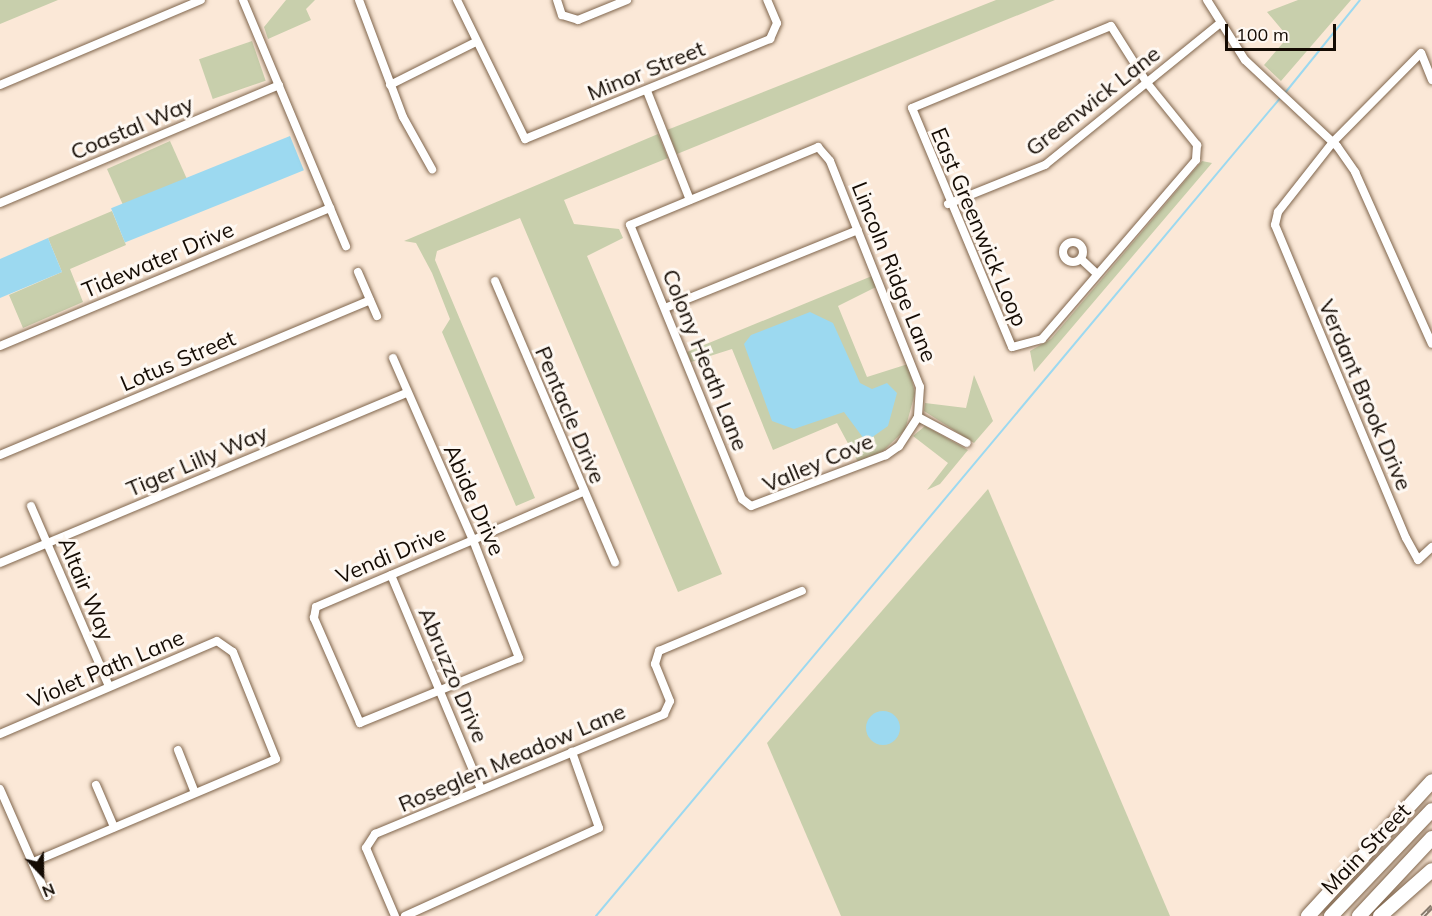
<!DOCTYPE html>
<html>
<head>
<meta charset="utf-8">
<style>
  body { margin:0 }
  #map { position:relative; width:1432px; height:916px; overflow:hidden; background:#fbe8d7; font-family:Mulish,sans-serif }
  div>[style] { position:absolute }
  .green>* { inset:0; background:#c8cfac; transform-origin:0 0 }
  .water>* { inset:0; background:#9cd9f0; transform-origin:0 0 }
  .round { border-radius:50% }
  .stream>* { height:2px; margin:-1px; padding:0 1px; transform-origin:1px; border-radius:1px; background:#9cd9f0 }
  .roads { filter:drop-shadow(0 0 2px #7f654c) drop-shadow(0 0 2px #7f654c) }
  .street>* { height:8px; margin:-4px; padding:0 4px; transform-origin:4px; border-radius:4px; background:#fff }
  .street>.ring { margin:-4px; padding:0; box-sizing:content-box; background:none; border:8px solid #fff; border-radius:50% }
  .highway>* { height:14px; margin:-7px; padding:0 7px; transform-origin:7px; border-radius:7px; background:#fff }
  .rail>* { height:4.5px; margin-top:-2.25px; transform-origin:0; background:repeating-linear-gradient(90deg,#fef8f2 0 7px,#887a6d 0 14px); box-sizing:border-box; border-block:2px solid #887a6d }
  span { translate:-50% -50%; white-space:nowrap; text-align:center; line-height:1.15; -webkit-text-stroke:6px #fef8f2; paint-order:stroke }
  .street-label { font-size:22px; color:#140b03 }
  .north { position:absolute; left:12px; top:844px; width:60px; height:60px; -webkit-text-stroke:4px #fef8f2; paint-order:stroke; rotate:158deg; font-size:16px; font-weight:700; line-height:24px; text-align:center; color:#140b03 }
  .north::after { content:''; display:block; margin:auto; width:21px; height:27px; background:#140b03; clip-path:polygon(50% 0,100% 100%,50% 72%,0 100%) }
  .scale { position:absolute; left:1225px; top:24px; width:111px; height:27px; box-sizing:border-box; border:3px solid #140b03; border-top:0; padding-left:8px; font-size:18px; line-height:21px; white-space:nowrap; color:#140b03; -webkit-text-stroke:4px #fef8f2; paint-order:stroke }
</style>
</head>
<body>
<div id="map">
  <div class="green">
    <div style="clip-path:polygon(0 0,58px 0,0 24px)"></div>
    <div style="clip-path:polygon(286px 0,315px 0,306px 9px,311px 20px,268px 39px,264px 27px)"></div>
    <div style="clip-path:polygon(996px 0,1055px 0,677px 154px,667px 130px)"></div>
    <div style="clip-path:polygon(1298px 0,1351px 0,1281px 81px,1264px 65px,1288px 37px,1267px 12px)"></div>
    <div style="left:252px;top:41px;width:42px;height:56px;rotate:71deg"></div>
    <div style="clip-path:polygon(658px 134px,668px 158px,564px 200px,574px 224px,619px 229px,623px 238px,587px 256px,722px 574px,678px 592px,520px 218px,437px 251px,435px 260px,535px 498px,516px 506px,442px 332px,450px 319px,432px 273px,416px 243px,404px 241px)"></div>
    <div style="left:170px;top:141px;width:43px;height:69px;rotate:66deg"></div>
    <div style="clip-path:polygon(1202px 161px,1212px 163px,1034px 372px,1030px 351px,1051px 339px)"></div>
    <div style="clip-path:polygon(112px 211px,126px 245px,70px 269px,83px 302px,23px 328px,9px 295px,62px 272px,48px 238px)"></div>
    <div style="clip-path:polygon(872px 276px,876px 287px,838px 306px,867px 377px,908px 364px,915px 393px,905px 430px,883px 451px,858px 462px,837px 423px,773px 450px,732px 349px,691px 362px,687px 352px)"></div>
    <div style="clip-path:polygon(974px 375px,993px 421px,974px 443px,924px 411px,925px 403px,966px 408px)"></div>
    <div style="clip-path:polygon(925px 426px,968px 450px,940px 484px,927px 490px,948px 463px,913px 436px)"></div>
    <div style="clip-path:polygon(988px 489px,1170px 916px,841px 916px,767px 743px)"></div>
  </div>
  <div class="water">
    <div style="left:290px;top:136px;width:37px;height:193px;rotate:68deg"></div>
    <div style="clip-path:polygon(48px 238px,62px 272px,0 298px,0 259px)"></div>
    <div style="clip-path:polygon(810px 312px,833px 323px,860px 383px,872px 389px,887px 383px,897px 393px,888px 426px,871px 438px,864px 439px,844px 412px,794px 429px,772px 421px,744px 344px,751px 335px)"></div>
    <div class="round" style="left:866px;top:711px;width:34px;height:34px"></div>
  </div>
  <div class="stream">
    <div style="left:1285px;top:93px;width:119px;rotate:-51.1deg"></div>
    <div style="left:596px;top:916px;width:1068px;rotate:-50.09deg"></div>
  </div>
  <div class="roads">
    <div class="street">
      <div style="left:243px;top:0;width:267px;rotate:67.3deg"></div>
      <div style="left:359px;top:0;width:125px;rotate:69.4deg"></div>
      <div style="left:403px;top:117px;width:60px;rotate:60.9deg"></div>
      <div style="left:457px;top:0;width:155px;rotate:63.9deg"></div>
      <div style="left:525px;top:139px;width:265px;rotate:-22.2deg"></div>
      <div style="left:770px;top:39px;width:17px;rotate:-66deg"></div>
      <div style="left:777px;top:23px;width:25px;rotate:-113deg"></div>
      <div style="left:557px;top:0;width:16px;rotate:72deg"></div>
      <div style="left:562px;top:15px;width:17px;rotate:17deg"></div>
      <div style="left:578px;top:20px;width:53px;rotate:-22.2deg"></div>
      <div style="left:1207px;top:0;width:71px;rotate:57.7deg"></div>
      <div style="left:1245px;top:60px;width:126px;rotate:43.1deg"></div>
      <div style="left:1337px;top:146px;width:32px;rotate:55deg"></div>
      <div style="left:1355px;top:172px;width:188px;rotate:65.9deg"></div>
      <div style="left:1111px;top:26px;width:67px;rotate:57.7deg"></div>
      <div style="left:1147px;top:83px;width:80px;rotate:51.1deg"></div>
      <div style="left:1197px;top:145px;width:15px;rotate:94deg"></div>
      <div style="left:1196px;top:160px;width:236px;rotate:130.7deg"></div>
      <div style="left:1042px;top:339px;width:31px;rotate:165deg"></div>
      <div style="left:1012px;top:347px;width:259px;rotate:-112.7deg"></div>
      <div style="left:912px;top:108px;width:215px;rotate:-22.4deg"></div>
      <div style="left:1432px;top:80px;width:29px;rotate:-112deg"></div>
      <div style="left:1421px;top:53px;width:125px;rotate:134.7deg"></div>
      <div style="left:1333px;top:142px;width:89px;rotate:128.2deg"></div>
      <div style="left:1278px;top:212px;width:13px;rotate:103deg"></div>
      <div style="left:1275px;top:225px;width:339px;rotate:67.3deg"></div>
      <div style="left:1406px;top:538px;width:25px;rotate:61deg"></div>
      <div style="left:1418px;top:560px;width:19px;rotate:-43deg"></div>
      <div style="left:0;top:85px;width:218px;rotate:-22.9deg"></div>
      <div style="left:390px;top:85px;width:94px;rotate:-26.6deg"></div>
      <div style="left:647px;top:91px;width:117px;rotate:68.5deg"></div>
      <div style="left:818px;top:147px;width:18px;rotate:49deg"></div>
      <div style="left:830px;top:161px;width:243px;rotate:68.3deg"></div>
      <div style="left:920px;top:387px;width:30px;rotate:94deg"></div>
      <div style="left:918px;top:417px;width:35px;rotate:123deg"></div>
      <div style="left:899px;top:446px;width:16px;rotate:145deg"></div>
      <div style="left:886px;top:455px;width:144px;rotate:159.3deg"></div>
      <div style="left:751px;top:506px;width:11px;rotate:-142deg"></div>
      <div style="left:742px;top:499px;width:296px;rotate:-112.2deg"></div>
      <div style="left:630px;top:225px;width:204px;rotate:-22.5deg"></div>
      <div style="left:0;top:203px;width:303px;rotate:-22.9deg"></div>
      <div style="left:948px;top:204px;width:105px;rotate:-21.9deg"></div>
      <div style="left:1045px;top:165px;width:223px;rotate:-39deg"></div>
      <div class="ring" style="left:1063px;top:242px;width:12px;height:12px"></div>
      <div style="left:1081px;top:259px;width:21px;rotate:43deg"></div>
      <div style="left:358px;top:272px;width:48px;rotate:66.6deg"></div>
      <div style="left:495px;top:281px;width:306px;rotate:66.9deg"></div>
      <div style="left:665px;top:308px;width:208px;rotate:-22deg"></div>
      <div style="left:0;top:346px;width:358px;rotate:-22.7deg"></div>
      <div style="left:393px;top:358px;width:199px;rotate:66.3deg"></div>
      <div style="left:473px;top:540px;width:127px;rotate:68.7deg"></div>
      <div style="left:519px;top:658px;width:172px;rotate:157.8deg"></div>
      <div style="left:360px;top:723px;width:115px;rotate:-113.7deg"></div>
      <div style="left:314px;top:618px;width:11px;rotate:-80deg"></div>
      <div style="left:316px;top:607px;width:171px;rotate:-23.1deg"></div>
      <div style="left:473px;top:540px;width:120px;rotate:-23.6deg"></div>
      <div style="left:918px;top:417px;width:55px;rotate:28deg"></div>
      <div style="left:0;top:455px;width:401px;rotate:-22.7deg"></div>
      <div style="left:31px;top:506px;width:196px;rotate:66.6deg"></div>
      <div style="left:0;top:563px;width:441px;rotate:-22.7deg"></div>
      <div style="left:391px;top:575px;width:232px;rotate:67.2deg"></div>
      <div style="left:0;top:734px;width:236px;rotate:-23.2deg"></div>
      <div style="left:217px;top:641px;width:19px;rotate:35deg"></div>
      <div style="left:233px;top:652px;width:115px;rotate:68.1deg"></div>
      <div style="left:276px;top:759px;width:264px;rotate:157deg"></div>
      <div style="left:178px;top:750px;width:46px;rotate:68.4deg"></div>
      <div style="left:96px;top:785px;width:46px;rotate:66.8deg"></div>
      <div style="left:0;top:789px;width:117px;rotate:66.3deg"></div>
      <div style="left:395px;top:916px;width:74px;rotate:-113.1deg"></div>
      <div style="left:366px;top:848px;width:17px;rotate:-57deg"></div>
      <div style="left:375px;top:834px;width:313px;rotate:-22.5deg"></div>
      <div style="left:664px;top:714px;width:14px;rotate:-65deg"></div>
      <div style="left:670px;top:701px;width:40px;rotate:-112deg"></div>
      <div style="left:655px;top:664px;width:14px;rotate:-73deg"></div>
      <div style="left:659px;top:651px;width:155px;rotate:-22.8deg"></div>
      <div style="left:405px;top:916px;width:213px;rotate:-24.4deg"></div>
      <div style="left:599px;top:828px;width:81px;rotate:-109.6deg"></div>
    </div>
    <div class="highway">
      <div style="left:1308px;top:916px;width:183px;rotate:-47.4deg"></div>
      <div style="left:1331px;top:916px;width:146px;rotate:-46.4deg"></div>
      <div style="left:1359px;top:916px;width:107px;rotate:-46.9deg"></div>
      <div style="left:1380px;top:916px;width:69px;rotate:-41.5deg"></div>
    </div>
  </div>
  <div class="rail">
    <div style="left:1422px;top:916px;width:14px;rotate:-45deg"></div>
  </div>
  <div class="street-label">
    <span style="left:646px;top:71px;rotate:-22deg">Minor Street</span>
    <span style="left:1093px;top:101px;rotate:-38deg">Greenwick Lane</span>
    <span style="left:132px;top:128px;rotate:-23deg">Coastal Way</span>
    <span style="left:979px;top:227px;rotate:67deg">East Greenwick Loop</span>
    <span style="left:158px;top:260px;rotate:-23deg">Tidewater Drive</span>
    <span style="left:894px;top:272px;rotate:68deg">Lincoln Ridge Lane</span>
    <span style="left:705px;top:360px;rotate:68deg">Colony Heath Lane</span>
    <span style="left:178px;top:361px;rotate:-23deg">Lotus Street</span>
    <span style="left:1365px;top:395px;rotate:67deg">Verdant Brook Drive</span>
    <span style="left:570px;top:415px;rotate:67deg">Pentacle Drive</span>
    <span style="left:197px;top:461px;rotate:-23deg">Tiger Lilly Way</span>
    <span style="left:818px;top:463px;rotate:-23deg">Valley Cove</span>
    <span style="left:474px;top:500px;rotate:66deg">Abide Drive</span>
    <span style="left:391px;top:555px;rotate:-23deg">Vendi Drive</span>
    <span style="left:86px;top:589px;rotate:67deg">Altair Way</span>
    <span style="left:106px;top:669px;rotate:-23deg">Violet Path Lane</span>
    <span style="left:453px;top:675px;rotate:67deg">Abruzzo Drive</span>
    <span style="left:512px;top:758px;rotate:-23deg">Roseglen Meadow Lane</span>
    <span style="left:1366px;top:849px;rotate:-46deg">Main Street</span>
  </div>
  <div class="north">N</div>
  <div class="scale">100 m</div>
</div>
</body>
</html>
